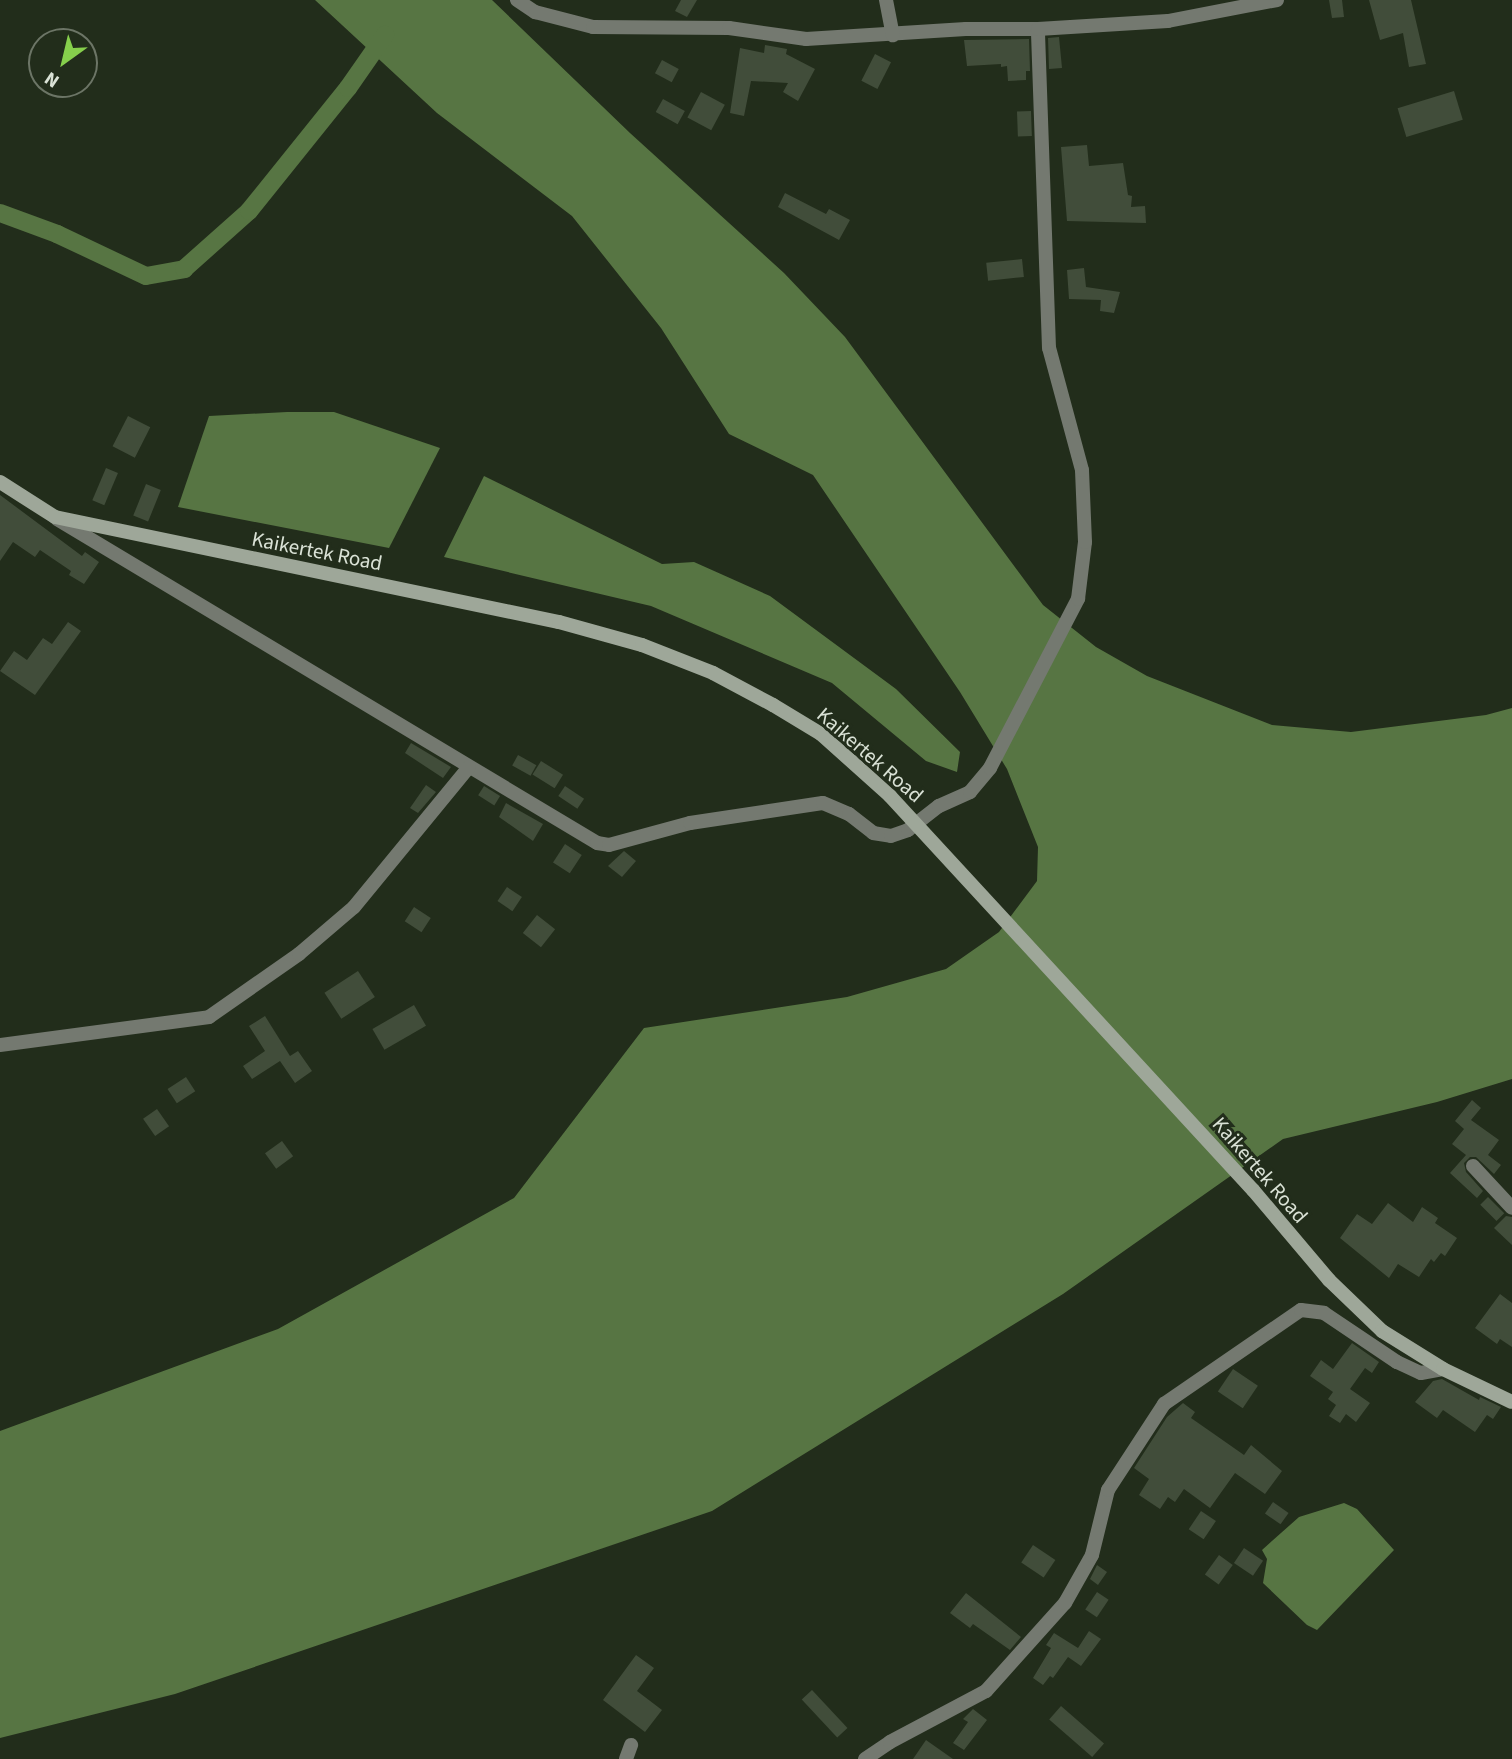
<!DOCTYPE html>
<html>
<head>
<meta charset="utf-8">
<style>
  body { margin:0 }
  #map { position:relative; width:1512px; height:1759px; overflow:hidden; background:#222d1b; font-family:"Source Sans 3",sans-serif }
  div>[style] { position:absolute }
  .water>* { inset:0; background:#577543 }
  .canal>* { height:18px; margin:-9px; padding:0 9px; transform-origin:9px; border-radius:9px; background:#577543 }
  .building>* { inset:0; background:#414d3a; transform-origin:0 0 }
  .street>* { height:14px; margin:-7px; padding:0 7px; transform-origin:7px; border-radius:7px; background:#747970 }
  .secondary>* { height:14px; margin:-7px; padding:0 7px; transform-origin:7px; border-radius:7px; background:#9ea799 }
  .secondary-bridge>* { height:14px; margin:-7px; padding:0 7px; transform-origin:7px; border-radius:7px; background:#9ea799 }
  span { translate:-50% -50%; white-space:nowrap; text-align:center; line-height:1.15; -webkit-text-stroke:6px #222d1b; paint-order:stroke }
  .street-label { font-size:21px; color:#dae2d6 }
  .north { position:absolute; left:28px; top:28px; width:70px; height:70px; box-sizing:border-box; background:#222d1b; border:2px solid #6c7566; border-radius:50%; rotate:214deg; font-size:19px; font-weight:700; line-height:28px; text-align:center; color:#dae2d6 }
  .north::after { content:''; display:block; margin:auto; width:24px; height:32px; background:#86cf4c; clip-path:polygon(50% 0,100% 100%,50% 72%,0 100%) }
</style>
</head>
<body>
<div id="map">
  <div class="water">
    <div style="clip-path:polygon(315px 0,492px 0,630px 133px,784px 273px,845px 337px,1043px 605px,1096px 647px,1147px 676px,1272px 725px,1351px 732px,1486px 715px,1512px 708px,1512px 1079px,1437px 1102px,1283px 1139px,1063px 1294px,712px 1511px,175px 1694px,0 1738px,0 1431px,278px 1329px,514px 1198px,644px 1028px,847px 997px,946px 969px,999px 932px,1037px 881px,1038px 847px,1007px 769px,960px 692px,813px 475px,729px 434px,661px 328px,572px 216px,437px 113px)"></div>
    <div style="clip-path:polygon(287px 412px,334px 412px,440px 448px,389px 548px,178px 507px,209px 416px)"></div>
    <div style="clip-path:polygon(484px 476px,662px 564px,694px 562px,770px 596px,896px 689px,960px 752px,957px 772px,926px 761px,832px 683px,651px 606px,444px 557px)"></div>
    <div style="clip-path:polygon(1344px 1503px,1357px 1509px,1394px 1550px,1317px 1630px,1307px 1625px,1263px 1583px,1267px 1559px,1262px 1550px,1299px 1517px)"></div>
  </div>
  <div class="canal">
    <div style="left:0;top:213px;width:61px;rotate:20.2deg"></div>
    <div style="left:57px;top:234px;width:98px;rotate:25.3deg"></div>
    <div style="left:146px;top:276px;width:39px;rotate:-10deg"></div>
    <div style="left:184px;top:269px;width:87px;rotate:-41.7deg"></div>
    <div style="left:249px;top:211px;width:158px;rotate:-51.2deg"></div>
    <div style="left:348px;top:88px;width:65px;rotate:-55.1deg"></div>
  </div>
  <div class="building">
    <div style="clip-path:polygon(681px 0,697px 0,687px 17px,675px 11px)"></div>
    <div style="clip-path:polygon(1329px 0,1342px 0,1344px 17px,1332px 18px)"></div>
    <div style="clip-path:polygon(1369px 0,1411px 0,1426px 64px,1409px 67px,1403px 33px,1380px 40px)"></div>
    <div style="clip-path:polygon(1059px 37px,1062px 68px,1049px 69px,1048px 38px)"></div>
    <div style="clip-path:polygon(1029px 39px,1030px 71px,1026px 71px,1026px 80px,1008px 81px,1007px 66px,1001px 67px,1001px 64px,967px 66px,964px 40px)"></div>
    <div style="clip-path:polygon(765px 45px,787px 49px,786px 54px,815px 69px,798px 101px,783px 92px,788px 83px,751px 81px,744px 116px,730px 113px,740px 48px,764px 53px)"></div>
    <div style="left:875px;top:54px;width:18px;height:30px;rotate:27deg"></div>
    <div style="left:662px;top:60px;width:19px;height:15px;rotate:28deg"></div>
    <div style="left:1454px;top:91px;width:30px;height:59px;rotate:73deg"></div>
    <div style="left:701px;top:92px;width:27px;height:29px;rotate:28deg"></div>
    <div style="left:663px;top:99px;width:25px;height:15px;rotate:29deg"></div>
    <div style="left:1031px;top:111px;width:25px;height:14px;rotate:88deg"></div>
    <div style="clip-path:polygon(1087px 145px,1089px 166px,1123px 163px,1128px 195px,1132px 196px,1131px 207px,1145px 206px,1146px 223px,1067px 221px,1061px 147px)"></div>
    <div style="clip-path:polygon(785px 193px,826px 214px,829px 209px,850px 220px,839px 240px,778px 207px)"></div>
    <div style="left:1022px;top:259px;width:18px;height:36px;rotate:84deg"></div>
    <div style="clip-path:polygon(1084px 268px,1086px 287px,1120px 292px,1114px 313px,1100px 311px,1101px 300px,1069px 299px,1067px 270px)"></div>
    <div style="left:128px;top:416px;width:25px;height:34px;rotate:27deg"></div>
    <div style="left:106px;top:468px;width:13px;height:35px;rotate:23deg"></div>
    <div style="left:146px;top:484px;width:16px;height:34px;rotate:22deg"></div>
    <div style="clip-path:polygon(0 495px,82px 556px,85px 552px,99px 562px,84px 584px,69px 575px,71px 571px,40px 550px,35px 557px,13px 542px,0 561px)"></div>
    <div style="clip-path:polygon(68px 622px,81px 631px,35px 695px,0 671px,14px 651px,27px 660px,43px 638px,52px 644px)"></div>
    <div style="clip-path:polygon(411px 743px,451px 767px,443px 778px,405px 753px)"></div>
    <div style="left:518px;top:755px;width:21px;height:12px;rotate:29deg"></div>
    <div style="left:541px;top:761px;width:26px;height:16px;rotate:32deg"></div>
    <div style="clip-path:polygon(426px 785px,436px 792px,418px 813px,410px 808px)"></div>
    <div style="left:484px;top:786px;width:19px;height:11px;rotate:32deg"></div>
    <div style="left:565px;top:786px;width:23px;height:12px;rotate:34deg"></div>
    <div style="clip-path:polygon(506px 803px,543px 824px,533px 841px,499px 817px)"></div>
    <div style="left:565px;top:844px;width:20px;height:22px;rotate:33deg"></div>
    <div style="clip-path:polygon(624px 851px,636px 861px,622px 877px,608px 866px)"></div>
    <div style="left:507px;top:887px;width:18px;height:17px;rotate:34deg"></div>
    <div style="left:414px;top:907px;width:20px;height:17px;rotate:33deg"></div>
    <div style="left:537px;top:915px;width:23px;height:23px;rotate:38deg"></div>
    <div style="left:358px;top:971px;width:31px;height:40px;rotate:57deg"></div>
    <div style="left:414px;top:1005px;width:24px;height:48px;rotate:60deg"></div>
    <div style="clip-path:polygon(265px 1016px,290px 1056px,298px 1051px,312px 1071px,295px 1083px,280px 1061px,252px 1079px,243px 1066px,265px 1051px,249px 1026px)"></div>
    <div style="left:186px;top:1077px;width:17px;height:22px;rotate:57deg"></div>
    <div style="clip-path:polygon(1472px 1100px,1481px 1108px,1471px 1120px,1499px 1140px,1488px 1155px,1501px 1165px,1494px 1174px,1476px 1157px,1470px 1157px,1464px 1163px,1466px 1172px,1483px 1191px,1477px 1198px,1450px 1173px,1466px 1155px,1452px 1144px,1464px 1129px,1455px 1121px)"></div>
    <div style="left:157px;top:1109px;width:21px;height:17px;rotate:55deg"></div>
    <div style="left:282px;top:1141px;width:19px;height:21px;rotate:54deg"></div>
    <div style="left:1488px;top:1197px;width:23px;height:11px;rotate:45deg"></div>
    <div style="clip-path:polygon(1388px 1203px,1413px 1222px,1422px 1207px,1438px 1218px,1435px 1223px,1457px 1238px,1445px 1256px,1441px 1253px,1434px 1262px,1431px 1259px,1419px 1277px,1398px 1264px,1389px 1278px,1340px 1238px,1357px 1214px,1372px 1224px)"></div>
    <div style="clip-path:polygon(1506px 1216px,1512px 1217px,1512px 1245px,1494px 1228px)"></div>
    <div style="clip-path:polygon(1500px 1294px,1512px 1303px,1512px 1347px,1500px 1339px,1497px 1344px,1475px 1328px)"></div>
    <div style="clip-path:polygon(1352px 1343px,1379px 1362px,1372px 1373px,1365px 1368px,1350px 1389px,1370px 1403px,1356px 1422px,1346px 1414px,1340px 1423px,1329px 1416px,1336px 1405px,1328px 1399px,1333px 1392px,1310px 1376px,1321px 1360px,1333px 1369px)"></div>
    <div style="left:1233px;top:1369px;width:30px;height:27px;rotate:34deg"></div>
    <div style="clip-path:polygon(1442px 1379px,1479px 1400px,1480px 1397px,1501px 1407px,1493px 1419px,1487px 1415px,1475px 1432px,1443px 1410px,1437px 1418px,1415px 1402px,1433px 1381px)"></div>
    <div style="clip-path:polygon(1183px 1403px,1195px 1412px,1191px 1418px,1214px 1434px,1244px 1455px,1251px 1445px,1282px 1471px,1265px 1494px,1235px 1473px,1210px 1508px,1184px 1489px,1175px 1502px,1168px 1497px,1160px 1509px,1139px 1495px,1149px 1479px,1134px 1468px,1167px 1417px)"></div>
    <div style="left:1273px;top:1502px;width:19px;height:14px;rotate:35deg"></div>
    <div style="left:1201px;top:1511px;width:18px;height:22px;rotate:34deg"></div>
    <div style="left:1033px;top:1545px;width:27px;height:21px;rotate:34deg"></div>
    <div style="left:1244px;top:1548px;width:23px;height:18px;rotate:34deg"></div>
    <div style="left:1219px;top:1555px;width:17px;height:24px;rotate:36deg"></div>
    <div style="clip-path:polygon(1097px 1565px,1107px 1572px,1098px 1585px,1090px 1579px)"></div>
    <div style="left:1097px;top:1592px;width:14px;height:21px;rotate:34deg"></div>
    <div style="clip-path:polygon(966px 1593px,1021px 1637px,1010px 1650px,973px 1624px,970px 1628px,950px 1613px)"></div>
    <div style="clip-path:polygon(1089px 1631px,1101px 1639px,1081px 1666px,1068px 1657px,1053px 1678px,1050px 1676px,1043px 1685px,1033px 1678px,1051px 1648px,1046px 1645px,1054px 1633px,1078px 1648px)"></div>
    <div style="clip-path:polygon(636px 1655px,654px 1668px,637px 1691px,662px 1710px,645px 1732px,603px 1700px)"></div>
    <div style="left:812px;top:1690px;width:52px;height:14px;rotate:47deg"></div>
    <div style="left:1061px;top:1706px;width:57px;height:18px;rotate:41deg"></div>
    <div style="clip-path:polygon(973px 1709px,987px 1720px,964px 1750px,953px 1743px,968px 1722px,963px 1719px)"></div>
    <div style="clip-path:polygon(926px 1740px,953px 1759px,913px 1759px)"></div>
  </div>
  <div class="street">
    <div style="left:517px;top:0;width:22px;rotate:34deg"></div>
    <div style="left:535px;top:12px;width:60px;rotate:14.5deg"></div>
    <div style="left:593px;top:27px;width:136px;rotate:0.4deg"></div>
    <div style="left:729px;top:28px;width:78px;rotate:8.1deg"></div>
    <div style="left:806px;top:39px;width:160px;rotate:-3.6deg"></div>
    <div style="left:966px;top:29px;width:72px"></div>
    <div style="left:886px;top:0;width:36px;rotate:79deg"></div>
    <div style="left:57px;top:519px;width:630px;rotate:30.96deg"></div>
    <div style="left:597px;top:843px;width:12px;rotate:9deg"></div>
    <div style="left:609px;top:845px;width:84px;rotate:-15.2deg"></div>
    <div style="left:690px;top:823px;width:134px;rotate:-8.6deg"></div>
    <div style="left:823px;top:803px;width:28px;rotate:23deg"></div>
    <div style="left:849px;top:814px;width:31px;rotate:38deg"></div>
    <div style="left:873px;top:833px;width:18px;rotate:9deg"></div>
    <div style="left:891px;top:836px;width:18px;rotate:-19deg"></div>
    <div style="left:908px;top:830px;width:39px;rotate:-38deg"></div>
    <div style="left:939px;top:806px;width:34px;rotate:-24deg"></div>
    <div style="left:970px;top:792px;width:31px;rotate:-50deg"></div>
    <div style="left:990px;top:768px;width:191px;rotate:-62.5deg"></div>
    <div style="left:1078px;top:599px;width:57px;rotate:-83deg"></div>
    <div style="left:1085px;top:542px;width:72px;rotate:-92.4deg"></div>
    <div style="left:1082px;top:470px;width:126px;rotate:-105.1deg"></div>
    <div style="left:1049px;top:348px;width:319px;rotate:-92deg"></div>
    <div style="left:1038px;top:29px;width:130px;rotate:-3.5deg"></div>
    <div style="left:1168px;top:21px;width:111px;rotate:-10.9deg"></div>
    <div style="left:0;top:1045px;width:211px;rotate:-7.6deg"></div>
    <div style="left:209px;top:1017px;width:110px;rotate:-35deg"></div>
    <div style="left:299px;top:954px;width:72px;rotate:-40.5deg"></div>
    <div style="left:354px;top:907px;width:181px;rotate:-50.6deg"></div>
    <div style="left:1473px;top:1166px;width:57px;rotate:47.1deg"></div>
    <div style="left:626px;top:1759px;width:15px;rotate:-70deg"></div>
    <div style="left:865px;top:1759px;width:30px;rotate:-34deg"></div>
    <div style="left:890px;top:1742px;width:109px;rotate:-28deg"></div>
    <div style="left:986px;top:1691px;width:118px;rotate:-48.1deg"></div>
    <div style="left:1065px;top:1603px;width:55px;rotate:-60.6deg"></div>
    <div style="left:1092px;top:1555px;width:67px;rotate:-76.2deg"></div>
    <div style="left:1108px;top:1490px;width:103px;rotate:-56.9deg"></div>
    <div style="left:1164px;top:1404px;width:166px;rotate:-34.5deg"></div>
    <div style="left:1301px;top:1310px;width:23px;rotate:7deg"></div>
    <div style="left:1324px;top:1313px;width:88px;rotate:33.9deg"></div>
    <div style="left:1397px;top:1362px;width:26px;rotate:25deg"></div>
    <div style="left:1421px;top:1373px;width:22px;rotate:-10deg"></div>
  </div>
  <div class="secondary">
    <div style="left:0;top:482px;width:65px;rotate:32.5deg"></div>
    <div style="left:55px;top:517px;width:515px;rotate:11.77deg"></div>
    <div style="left:559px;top:622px;width:86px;rotate:15.5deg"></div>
    <div style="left:642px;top:645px;width:76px;rotate:21.5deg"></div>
    <div style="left:713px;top:673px;width:68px;rotate:28.1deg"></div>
    <div style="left:773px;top:705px;width:56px;rotate:31.1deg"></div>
    <div style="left:821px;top:734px;width:93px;rotate:41.9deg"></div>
    <div style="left:1253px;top:1190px;width:118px;rotate:49.8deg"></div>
    <div style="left:1329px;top:1280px;width:74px;rotate:43.9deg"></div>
    <div style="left:1382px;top:1331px;width:72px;rotate:31.9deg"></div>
    <div style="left:1443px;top:1369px;width:76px;rotate:25.6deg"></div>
  </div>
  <div class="secondary-bridge">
    <div style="left:890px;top:796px;width:536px;rotate:47.35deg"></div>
  </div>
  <div class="street-label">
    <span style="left:317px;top:551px;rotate:11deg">Kaikertek Road</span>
    <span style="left:870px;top:755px;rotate:41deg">Kaikertek Road</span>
    <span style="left:1260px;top:1170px;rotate:49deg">Kaikertek Road</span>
  </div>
  <div class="north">N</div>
</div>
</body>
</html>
